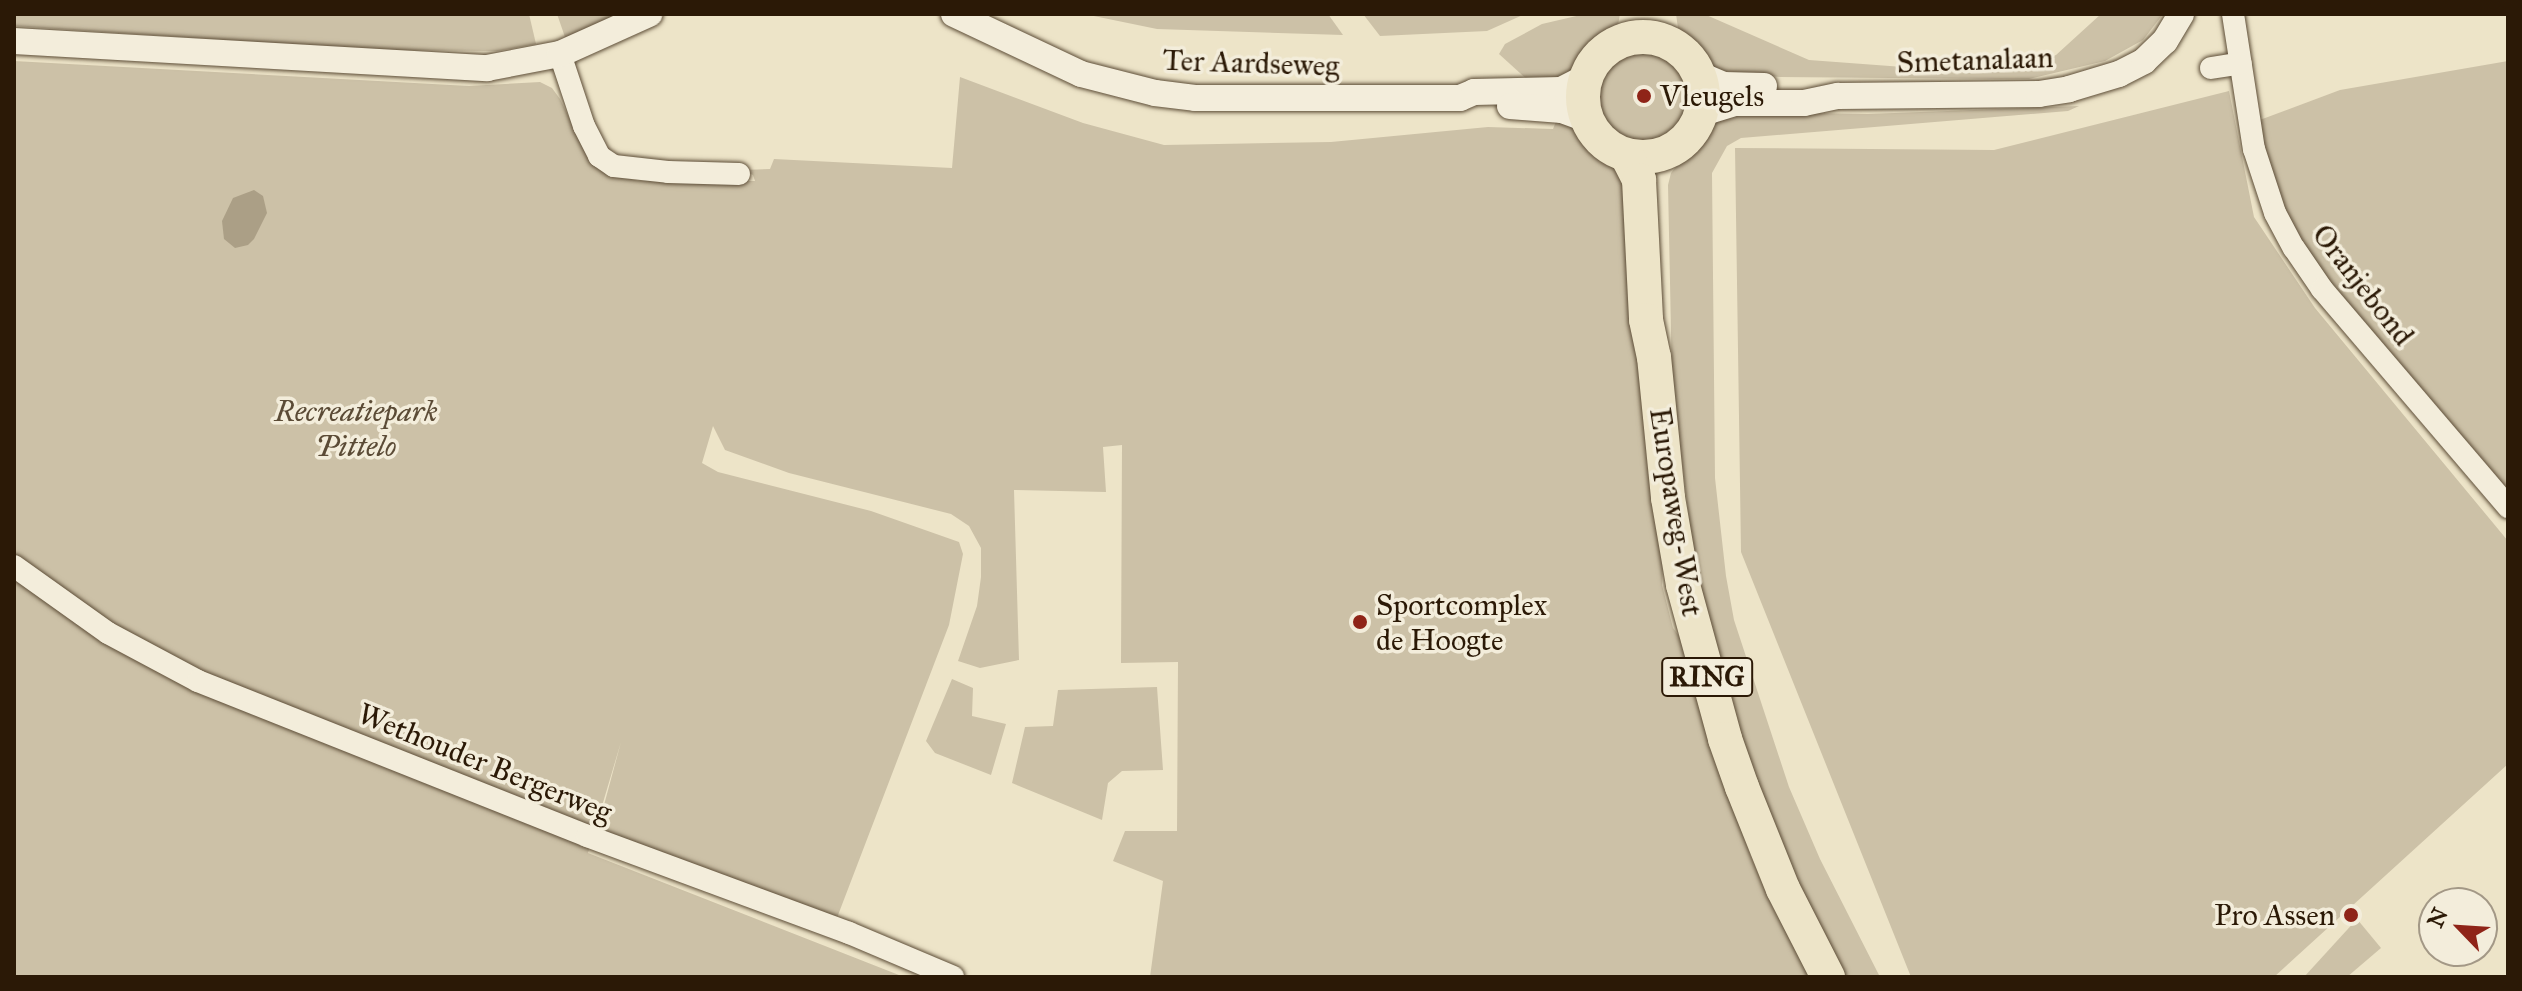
<!DOCTYPE html>
<html>
<head>
<meta charset="utf-8">
<style>
  body { margin:0 }
  #map { position:relative; width:2522px; height:991px; overflow:hidden; background:#ede4c8; font-family:"IM FELL Great Primer",serif }
  div>[style] { position:absolute }
  .green>* { inset:0; background:#ccc1a7 }
  .round { border-radius:50% }
  .water>* { inset:0; background:#ab9f86 }
  .roads { filter:drop-shadow(0 0 2px #5c4c36) drop-shadow(0 0 2px #5c4c36) }
  .minor>* { height:22px; margin:-11px; padding:0 11px; transform-origin:11px; border-radius:11px; background:#f3eddb }
  .tertiary>* { height:26px; margin:-13px; padding:0 13px; transform-origin:13px; border-radius:13px; background:#f3eddb }
  .primary>* { height:34px; margin:-17px; padding:0 17px; transform-origin:17px; border-radius:17px; background:#ede4c8 }
  .primary>.ring { margin:-17px; padding:0; box-sizing:content-box; background:none; border:34px solid #ede4c8; border-radius:50% }
  .dots>* { width:22px; height:22px; translate:-50% -50%; box-sizing:border-box; border:4px solid #f3eddb; border-radius:50% }
  span { translate:-50% -50%; white-space:nowrap; text-align:center; line-height:1.15; -webkit-text-stroke:7px #f3eddb; paint-order:stroke }
  .shield-label span { padding:2px 6px; background:#f3eddb; border:2px solid; border-radius:6px; -webkit-text-stroke-width:0 }
  .shield-label { font-size:28px; color:#2b1906; font-weight:700 }
  .street-label { font-size:30px; color:#2b1906 }
  .poi-label { font-size:30px; color:#2b1906 }
  .left { translate:0 -50%; text-align:left }
  .right { translate:-100% -50%; text-align:right }
  .park-label { font-size:30px; color:#5b4b36; font-style:italic }
  .frame { position:absolute; inset:0; border:16px solid #2b1906; pointer-events:none }
  .north { position:absolute; left:2418px; top:887px; width:80px; height:80px; box-sizing:border-box; background:#f3eddb; border:2px solid #a39886; border-radius:50%; rotate:295deg; font-size:22px; font-weight:700; line-height:32px; text-align:center; color:#2b1906 }
  .north::after { content:''; display:block; margin:auto; width:28px; height:36px; background:#8f2418; clip-path:polygon(50% 0,100% 100%,50% 72%,0 100%) }
</style>
</head>
<body>
<div id="map">
  <div class="green">
    <div style="clip-path:polygon(14px 14px,529px 14px,536px 44px,498px 51px,375px 50px,14px 26px)"></div>
    <div style="clip-path:polygon(557px 14px,619px 14px,566px 40px)"></div>
    <div style="clip-path:polygon(1084px 14px,1328px 14px,1343px 35px,1157px 29px)"></div>
    <div style="clip-path:polygon(1363px 14px,1525px 14px,1487px 31px,1380px 36px)"></div>
    <div style="clip-path:polygon(1585px 14px,1620px 14px,1617px 30px,1565px 78px,1530px 82px,1499px 54px,1505px 44px,1542px 24px)"></div>
    <div style="clip-path:polygon(1676px 14px,1704px 14px,1809px 60px,1984px 73px,2018px 68px,2056px 55px,2101px 14px,2163px 14px,2143px 40px,2105px 61px,2029px 79px,2002px 79px,1780px 77px,1724px 71px,1710px 66px,1679px 35px)"></div>
    <div class="round" style="left:1598px;top:53px;width:90px;height:90px"></div>
    <div style="clip-path:polygon(14px 61px,469px 86px,540px 82px,552px 88px,560px 99px,591px 162px,604px 171px,638px 181px,755px 181px,753px 175px,741px 170px,770px 169px,774px 159px,952px 168px,960px 77px,1083px 123px,1164px 145px,1331px 142px,1488px 127px,1553px 129px,1557px 119px,1577px 128px,1621px 171px,1628px 186px,1647px 462px,1663px 562px,1662px 585px,1673px 628px,1682px 640px,1726px 789px,1751px 857px,1772px 906px,1810px 977px,1150px 977px,1163px 881px,1113px 861px,1125px 831px,1177px 831px,1178px 662px,1121px 663px,1122px 445px,1103px 447px,1106px 492px,1014px 490px,1019px 660px,980px 668px,958px 661px,977px 606px,981px 577px,981px 548px,969px 526px,951px 514px,789px 473px,725px 450px,713px 426px,702px 463px,718px 472px,871px 511px,959px 542px,963px 554px,949px 625px,835px 923px,597px 831px,621px 742px,588px 853px,904px 977px,14px 977px)"></div>
    <div style="clip-path:polygon(2508px 61px,2508px 498px,2311px 264px,2271px 184px,2257px 121px,2340px 90px)"></div>
    <div style="clip-path:polygon(2229px 91px,2254px 217px,2315px 308px,2508px 541px,2508px 764px,2274px 977px,1911px 977px,1741px 552px,1735px 148px,1994px 150px)"></div>
    <div style="clip-path:polygon(2079px 106px,2068px 111px,1741px 138px,1727px 146px,1712px 173px,1715px 478px,1726px 576px,1734px 620px,1789px 787px,1820px 859px,1880px 977px,1846px 977px,1789px 867px,1735px 724px,1706px 613px,1692px 543px,1672px 380px,1668px 185px,1671px 173px,1714px 119px,1738px 112px,1868px 114px)"></div>
    <div style="clip-path:polygon(952px 679px,973px 688px,972px 716px,1006px 724px,991px 775px,935px 753px,926px 741px)"></div>
    <div style="clip-path:polygon(1157px 687px,1163px 770px,1122px 771px,1108px 783px,1102px 820px,1012px 783px,1025px 727px,1053px 726px,1058px 690px)"></div>
    <div style="clip-path:polygon(2357px 919px,2381px 948px,2347px 977px,2304px 977px)"></div>
  </div>
  <div class="water">
    <div style="clip-path:polygon(254px 190px,263px 196px,267px 213px,254px 239px,248px 245px,235px 248px,224px 239px,222px 221px,233px 198px)"></div>
  </div>
  <div class="roads">
    <div class="minor">
      <div style="left:2233px;top:14px;width:137px;rotate:81.2deg"></div>
      <div style="left:2254px;top:149px;width:67px;rotate:71.8deg"></div>
      <div style="left:2275px;top:213px;width:40px;rotate:62deg"></div>
      <div style="left:2294px;top:248px;width:50px;rotate:55.7deg"></div>
      <div style="left:2322px;top:289px;width:287px;rotate:49.5deg"></div>
      <div style="left:560px;top:54px;width:76px;rotate:71.6deg"></div>
      <div style="left:584px;top:126px;width:34px;rotate:63deg"></div>
      <div style="left:599px;top:156px;width:18px;rotate:34deg"></div>
      <div style="left:614px;top:166px;width:54px;rotate:6.3deg"></div>
      <div style="left:668px;top:172px;width:71px;rotate:1.6deg"></div>
      <div style="left:2211px;top:68px;width:30px;rotate:-9deg"></div>
      <div style="left:14px;top:566px;width:115px;rotate:35.5deg"></div>
      <div style="left:108px;top:633px;width:102px;rotate:28.1deg"></div>
      <div style="left:198px;top:681px;width:419px;rotate:21.7deg"></div>
      <div style="left:587px;top:836px;width:279px;rotate:20.3deg"></div>
      <div style="left:849px;top:933px;width:113px;rotate:22.9deg"></div>
    </div>
    <div class="tertiary">
      <div style="left:954px;top:14px;width:140px;rotate:25.3deg"></div>
      <div style="left:1081px;top:74px;width:76px;rotate:14.4deg"></div>
      <div style="left:1155px;top:93px;width:40px;rotate:7.1deg"></div>
      <div style="left:1195px;top:98px;width:265px"></div>
      <div style="left:1460px;top:98px;width:15px;rotate:-23deg"></div>
      <div style="left:1474px;top:92px;width:87px;rotate:-1.3deg"></div>
      <div style="left:1561px;top:90px;width:29px;rotate:-27deg"></div>
      <div style="left:14px;top:41px;width:474px;rotate:3.3deg"></div>
      <div style="left:487px;top:68px;width:74px;rotate:-10.9deg"></div>
      <div style="left:560px;top:54px;width:98px;rotate:-24.2deg"></div>
      <div style="left:1700px;top:75px;width:25px;rotate:23deg"></div>
      <div style="left:1723px;top:85px;width:41px;rotate:1.4deg"></div>
      <div style="left:1510px;top:106px;width:52px;rotate:4.4deg"></div>
      <div style="left:1562px;top:110px;width:27px;rotate:20deg"></div>
      <div style="left:1702px;top:113px;width:34px;rotate:-17deg"></div>
      <div style="left:1734px;top:103px;width:70px"></div>
      <div style="left:1804px;top:103px;width:35px;rotate:-12deg"></div>
      <div style="left:1838px;top:96px;width:201px;rotate:-0.6deg"></div>
      <div style="left:2039px;top:94px;width:30px;rotate:-9deg"></div>
      <div style="left:2069px;top:89px;width:52px;rotate:-16.7deg"></div>
      <div style="left:2119px;top:74px;width:28px;rotate:-27deg"></div>
      <div style="left:2144px;top:61px;width:29px;rotate:-44deg"></div>
      <div style="left:2165px;top:41px;width:31px;rotate:-59deg"></div>
    </div>
    <div class="primary">
      <div class="ring" style="left:1583px;top:37px;width:86px;height:86px"></div>
      <div style="left:1627px;top:156px;width:27px;rotate:63deg"></div>
      <div style="left:1639px;top:180px;width:140px;rotate:87.1deg"></div>
      <div style="left:1646px;top:320px;width:38px;rotate:78deg"></div>
      <div style="left:1654px;top:357px;width:142px;rotate:84.3deg"></div>
      <div style="left:1668px;top:498px;width:88px;rotate:80.2deg"></div>
      <div style="left:1683px;top:585px;width:160px;rotate:74.7deg"></div>
      <div style="left:1725px;top:739px;width:51px;rotate:70.5deg"></div>
      <div style="left:1742px;top:787px;width:110px;rotate:68.1deg"></div>
      <div style="left:1783px;top:889px;width:99px;rotate:62.9deg"></div>
    </div>
  </div>
  <div class="dots">
    <div style="left:1644px;top:96px;background:#8f2418"></div>
    <div style="left:1360px;top:622px;background:#8f2418"></div>
    <div style="left:2351px;top:915px;background:#8f2418"></div>
  </div>
  <div class="shield-label">
    <span style="left:1707px;top:677px">RING</span>
  </div>
  <div class="street-label">
    <span style="left:1975px;top:60px;rotate:-2deg">Smetanalaan</span>
    <span style="left:1251px;top:63px;rotate:2deg">Ter Aardseweg</span>
    <span style="left:2363px;top:285px;rotate:52deg">Oranjebond</span>
    <span style="left:1676px;top:512px;rotate:81deg">Europaweg-West</span>
    <span style="left:485px;top:763px;rotate:22deg">Wethouder Bergerweg</span>
  </div>
  <div class="poi-label">
    <span class="left" style="left:1660px;top:96px">Vleugels</span>
    <span class="left" style="left:1376px;top:622px">Sportcomplex<br>de Hoogte</span>
    <span class="right" style="left:2335px;top:915px">Pro Assen</span>
  </div>
  <div class="park-label">
    <span style="left:356px;top:428px">Recreatiepark<br>Pittelo</span>
  </div>
  <div class="frame"></div>
  <div class="north">N</div>
</div>
</body>
</html>
